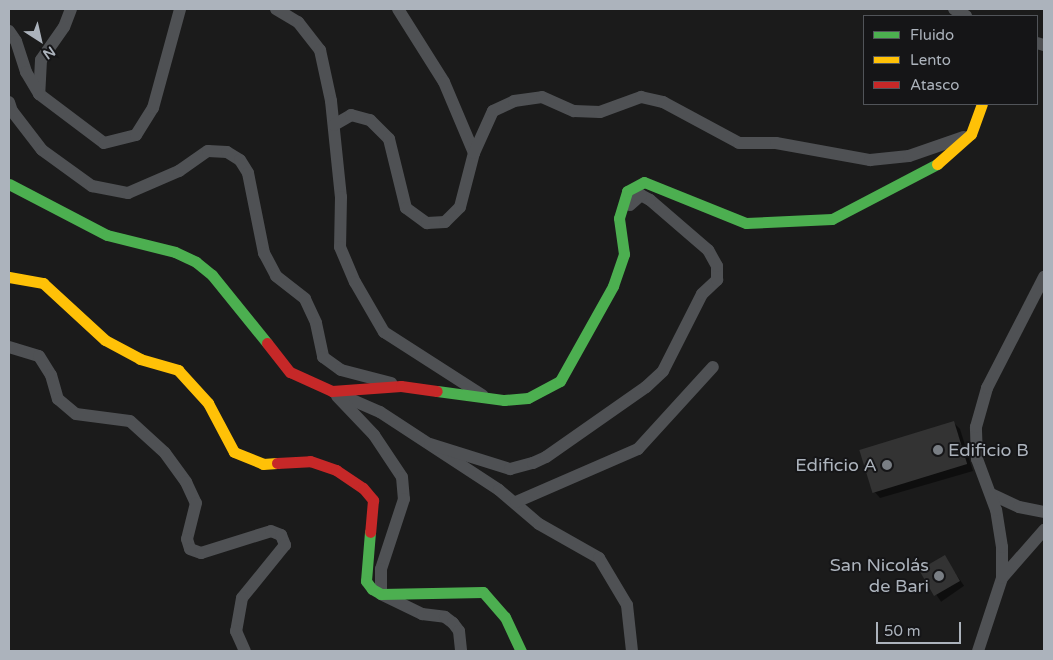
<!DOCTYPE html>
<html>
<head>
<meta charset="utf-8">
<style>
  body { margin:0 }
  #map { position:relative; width:1053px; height:660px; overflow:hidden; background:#1b1b1b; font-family:"Varela Round",sans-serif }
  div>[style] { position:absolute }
  .shadow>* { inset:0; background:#0007; transform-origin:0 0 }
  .building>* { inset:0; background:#333; transform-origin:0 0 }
  .street>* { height:12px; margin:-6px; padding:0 6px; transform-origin:6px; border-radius:6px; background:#4f5154 }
  .fast>* { height:11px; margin:-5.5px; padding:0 5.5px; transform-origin:5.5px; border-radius:5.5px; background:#4caf50 }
  .slow>* { height:11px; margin:-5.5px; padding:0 5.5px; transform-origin:5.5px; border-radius:5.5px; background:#ffc107 }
  .jam>* { height:11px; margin:-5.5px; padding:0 5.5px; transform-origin:5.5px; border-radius:5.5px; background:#c62828 }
  .dots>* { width:14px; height:14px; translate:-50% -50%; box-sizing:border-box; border:2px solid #151517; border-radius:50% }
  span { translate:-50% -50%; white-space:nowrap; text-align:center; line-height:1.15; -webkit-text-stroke:4px #151517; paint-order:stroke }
  .poi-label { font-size:18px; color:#acb3bc }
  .left { translate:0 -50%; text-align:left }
  .right { translate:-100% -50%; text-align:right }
  .frame { position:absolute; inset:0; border:10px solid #acb3bc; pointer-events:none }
  .legend { position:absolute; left:863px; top:15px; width:175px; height:90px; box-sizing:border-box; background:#151517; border:1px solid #515459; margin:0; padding:6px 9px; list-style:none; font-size:15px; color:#acb3bc }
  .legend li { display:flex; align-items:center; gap:10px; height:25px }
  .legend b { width:25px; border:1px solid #515459 }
  .north { position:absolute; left:15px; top:15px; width:50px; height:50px; -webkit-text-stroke:4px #151517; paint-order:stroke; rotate:145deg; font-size:14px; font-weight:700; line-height:20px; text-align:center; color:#acb3bc }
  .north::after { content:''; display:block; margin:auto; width:18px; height:22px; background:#acb3bc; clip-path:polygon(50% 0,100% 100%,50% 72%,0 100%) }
  .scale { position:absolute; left:876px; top:622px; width:85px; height:22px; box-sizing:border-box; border:2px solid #acb3bc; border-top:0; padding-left:6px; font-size:15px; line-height:18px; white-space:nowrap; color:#acb3bc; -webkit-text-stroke:4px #151517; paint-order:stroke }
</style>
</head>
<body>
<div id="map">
  <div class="shadow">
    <div style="clip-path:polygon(953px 422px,960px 429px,973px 471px,880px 498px,874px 491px)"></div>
    <div style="left:944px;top:557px;width:35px;height:28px;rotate:55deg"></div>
  </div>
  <div class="building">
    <div style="left:954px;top:421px;width:45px;height:99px;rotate:73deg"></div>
    <div style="left:945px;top:555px;width:30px;height:30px;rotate:60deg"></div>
  </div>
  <div class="street">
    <div style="left:71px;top:9px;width:19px;rotate:111deg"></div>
    <div style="left:64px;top:27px;width:40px;rotate:124.9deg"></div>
    <div style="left:41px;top:60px;width:34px;rotate:93deg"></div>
    <div style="left:39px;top:94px;width:81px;rotate:37deg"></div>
    <div style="left:104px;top:143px;width:33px;rotate:-14deg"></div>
    <div style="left:136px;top:135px;width:32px;rotate:-58deg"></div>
    <div style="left:153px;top:108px;width:103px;rotate:-74.7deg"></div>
    <div style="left:276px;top:9px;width:26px;rotate:31deg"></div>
    <div style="left:298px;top:22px;width:36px;rotate:52deg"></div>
    <div style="left:320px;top:50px;width:52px;rotate:77.8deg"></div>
    <div style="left:331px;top:101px;width:97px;rotate:84.1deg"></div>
    <div style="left:341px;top:197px;width:50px;rotate:91.1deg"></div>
    <div style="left:340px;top:247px;width:38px;rotate:67deg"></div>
    <div style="left:355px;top:282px;width:58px;rotate:59.9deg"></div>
    <div style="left:384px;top:332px;width:117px;rotate:32.7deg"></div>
    <div style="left:398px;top:9px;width:86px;rotate:57.8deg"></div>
    <div style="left:444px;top:82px;width:77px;rotate:67.1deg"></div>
    <div style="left:954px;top:9px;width:14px;rotate:30deg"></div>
    <div style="left:9px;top:31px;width:12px;rotate:55deg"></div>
    <div style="left:16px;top:41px;width:33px;rotate:72deg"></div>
    <div style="left:26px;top:72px;width:26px;rotate:59deg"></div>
    <div style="left:1037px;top:43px;width:7px;rotate:16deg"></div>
    <div style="left:9px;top:102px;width:9px;rotate:72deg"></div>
    <div style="left:12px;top:111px;width:49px;rotate:52.4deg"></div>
    <div style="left:42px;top:150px;width:62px;rotate:35.8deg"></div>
    <div style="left:92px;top:186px;width:37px;rotate:11deg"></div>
    <div style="left:128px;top:193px;width:56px;rotate:-23.3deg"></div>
    <div style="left:179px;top:171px;width:35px;rotate:-35deg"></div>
    <div style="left:208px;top:151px;width:19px;rotate:3deg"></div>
    <div style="left:227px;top:152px;width:15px;rotate:32deg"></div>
    <div style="left:240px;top:160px;width:15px;rotate:58deg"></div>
    <div style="left:248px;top:173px;width:82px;rotate:78.7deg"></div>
    <div style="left:264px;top:253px;width:26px;rotate:62deg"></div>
    <div style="left:276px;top:276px;width:37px;rotate:38deg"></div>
    <div style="left:305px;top:299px;width:26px;rotate:65deg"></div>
    <div style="left:316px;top:323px;width:35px;rotate:78deg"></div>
    <div style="left:323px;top:357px;width:22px;rotate:36deg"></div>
    <div style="left:341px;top:370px;width:52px;rotate:14.6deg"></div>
    <div style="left:334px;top:125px;width:20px;rotate:-30deg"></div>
    <div style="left:351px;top:115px;width:20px;rotate:15deg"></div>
    <div style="left:370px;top:120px;width:27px;rotate:45deg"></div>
    <div style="left:389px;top:139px;width:71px;rotate:76.2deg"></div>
    <div style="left:406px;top:208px;width:26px;rotate:36deg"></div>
    <div style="left:427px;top:223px;width:18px;rotate:-3deg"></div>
    <div style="left:445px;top:222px;width:21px;rotate:-45deg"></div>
    <div style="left:460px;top:207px;width:56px;rotate:-75.5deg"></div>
    <div style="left:474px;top:153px;width:46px;rotate:-65.7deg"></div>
    <div style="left:493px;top:111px;width:23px;rotate:-25deg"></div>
    <div style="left:514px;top:101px;width:28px;rotate:-8deg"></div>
    <div style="left:542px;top:97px;width:35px;rotate:24deg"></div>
    <div style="left:574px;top:111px;width:26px;rotate:2deg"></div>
    <div style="left:600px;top:112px;width:44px;rotate:-20.1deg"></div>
    <div style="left:641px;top:97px;width:23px;rotate:13deg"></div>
    <div style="left:663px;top:102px;width:86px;rotate:28.3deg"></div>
    <div style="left:739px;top:143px;width:37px"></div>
    <div style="left:776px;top:143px;width:96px;rotate:10.3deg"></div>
    <div style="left:870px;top:160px;width:39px;rotate:-6deg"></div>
    <div style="left:909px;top:156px;width:58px;rotate:-19.1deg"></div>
    <div style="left:9px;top:347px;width:31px;rotate:17deg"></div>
    <div style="left:39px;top:356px;width:22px;rotate:58deg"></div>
    <div style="left:51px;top:375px;width:25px;rotate:74deg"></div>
    <div style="left:58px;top:399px;width:23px;rotate:40deg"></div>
    <div style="left:76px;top:414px;width:54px;rotate:7.4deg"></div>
    <div style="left:130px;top:421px;width:47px;rotate:42.4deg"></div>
    <div style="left:165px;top:453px;width:36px;rotate:54deg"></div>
    <div style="left:186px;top:482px;width:23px;rotate:65deg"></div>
    <div style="left:196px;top:503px;width:37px;rotate:104deg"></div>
    <div style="left:187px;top:539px;width:10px;rotate:73deg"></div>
    <div style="left:190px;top:549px;width:12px;rotate:20deg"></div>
    <div style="left:201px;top:553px;width:73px;rotate:-17.4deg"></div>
    <div style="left:271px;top:531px;width:11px;rotate:22deg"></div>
    <div style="left:281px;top:535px;width:11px;rotate:68deg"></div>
    <div style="left:285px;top:545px;width:68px;rotate:129.1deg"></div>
    <div style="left:242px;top:598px;width:34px;rotate:100deg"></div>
    <div style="left:236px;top:631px;width:22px;rotate:66deg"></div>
    <div style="left:334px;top:392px;width:50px;rotate:23.5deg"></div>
    <div style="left:380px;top:412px;width:142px;rotate:33.2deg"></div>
    <div style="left:499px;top:490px;width:52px;rotate:40.4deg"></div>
    <div style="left:539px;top:524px;width:69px;rotate:29.5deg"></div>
    <div style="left:599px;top:558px;width:55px;rotate:59.2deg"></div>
    <div style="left:627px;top:605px;width:46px;rotate:83.8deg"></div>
    <div style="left:337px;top:396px;width:54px;rotate:46.5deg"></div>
    <div style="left:374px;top:435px;width:50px;rotate:56.3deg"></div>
    <div style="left:402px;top:477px;width:22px;rotate:85deg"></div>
    <div style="left:404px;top:499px;width:74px;rotate:108.2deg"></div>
    <div style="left:381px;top:569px;width:25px;rotate:90deg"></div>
    <div style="left:381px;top:594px;width:46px;rotate:26deg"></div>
    <div style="left:422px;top:614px;width:23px;rotate:7deg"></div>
    <div style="left:445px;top:617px;width:10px;rotate:37deg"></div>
    <div style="left:453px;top:623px;width:10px;rotate:53deg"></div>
    <div style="left:459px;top:631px;width:20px;rotate:84deg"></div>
    <div style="left:430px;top:444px;width:84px;rotate:17.4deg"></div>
    <div style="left:510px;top:469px;width:24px;rotate:-15deg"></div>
    <div style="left:533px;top:463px;width:14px;rotate:-25deg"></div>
    <div style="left:546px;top:457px;width:122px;rotate:-35deg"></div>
    <div style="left:646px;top:387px;width:23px;rotate:-43deg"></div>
    <div style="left:663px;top:371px;width:86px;rotate:-63.1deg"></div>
    <div style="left:702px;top:294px;width:21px;rotate:-43deg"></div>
    <div style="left:717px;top:280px;width:14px;rotate:-90deg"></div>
    <div style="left:717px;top:266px;width:18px;rotate:-119deg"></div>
    <div style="left:708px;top:250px;width:77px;rotate:-139.2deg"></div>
    <div style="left:650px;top:200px;width:10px;rotate:-151deg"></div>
    <div style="left:641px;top:195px;width:15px;rotate:138deg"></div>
    <div style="left:991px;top:494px;width:31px;rotate:25deg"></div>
    <div style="left:1019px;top:507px;width:25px;rotate:11deg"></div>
    <div style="left:516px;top:502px;width:133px;rotate:-23.5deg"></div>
    <div style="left:638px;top:449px;width:111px;rotate:-47.6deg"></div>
    <div style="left:1002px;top:578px;width:64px;rotate:-48.8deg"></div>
    <div style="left:978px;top:651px;width:77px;rotate:-71.8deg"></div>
    <div style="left:1002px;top:578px;width:31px;rotate:-90deg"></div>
    <div style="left:1002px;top:547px;width:37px;rotate:-99deg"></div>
    <div style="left:996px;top:510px;width:54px;rotate:-110.4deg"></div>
    <div style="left:977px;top:459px;width:32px;rotate:-92deg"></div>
    <div style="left:976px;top:427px;width:41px;rotate:-74.2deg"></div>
    <div style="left:987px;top:388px;width:125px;rotate:-62.8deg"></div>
  </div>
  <div class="fast">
    <div style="left:9px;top:184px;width:110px;rotate:27.5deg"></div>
    <div style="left:107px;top:235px;width:70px;rotate:14deg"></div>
    <div style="left:175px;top:252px;width:23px;rotate:25deg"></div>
    <div style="left:196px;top:262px;width:21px;rotate:39deg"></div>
    <div style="left:212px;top:275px;width:87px;rotate:51deg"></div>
    <div style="left:437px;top:391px;width:68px;rotate:7.7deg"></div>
    <div style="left:504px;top:400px;width:24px;rotate:-5deg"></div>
    <div style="left:528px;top:398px;width:36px;rotate:-28deg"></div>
    <div style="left:560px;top:381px;width:109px;rotate:-60.8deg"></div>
    <div style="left:613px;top:286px;width:34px;rotate:-71deg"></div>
    <div style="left:624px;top:254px;width:36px;rotate:-98deg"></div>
    <div style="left:619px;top:218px;width:28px;rotate:-73deg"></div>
    <div style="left:627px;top:191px;width:19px;rotate:-28deg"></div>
    <div style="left:644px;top:182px;width:110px;rotate:21.9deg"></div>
    <div style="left:746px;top:223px;width:86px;rotate:-2.7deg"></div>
    <div style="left:832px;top:219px;width:119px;rotate:-27.6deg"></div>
    <div style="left:370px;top:532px;width:49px;rotate:94.7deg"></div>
    <div style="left:366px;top:581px;width:10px;rotate:53deg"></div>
    <div style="left:372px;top:589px;width:10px;rotate:29deg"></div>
    <div style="left:381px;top:594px;width:102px;rotate:-1.1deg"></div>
    <div style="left:483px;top:592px;width:33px;rotate:49deg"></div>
    <div style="left:505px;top:617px;width:38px;rotate:65deg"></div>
  </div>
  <div class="slow">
    <div style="left:937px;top:164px;width:45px;rotate:-41.4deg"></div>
    <div style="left:971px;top:134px;width:32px;rotate:-70deg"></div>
    <div style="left:9px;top:277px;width:35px;rotate:10deg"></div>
    <div style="left:43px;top:283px;width:84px;rotate:42.6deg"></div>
    <div style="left:105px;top:340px;width:40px;rotate:28deg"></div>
    <div style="left:140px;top:359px;width:40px;rotate:16deg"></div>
    <div style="left:178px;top:370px;width:45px;rotate:47.7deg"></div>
    <div style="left:208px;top:403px;width:55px;rotate:62deg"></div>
    <div style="left:234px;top:452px;width:31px;rotate:22deg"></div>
    <div style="left:263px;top:464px;width:14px;rotate:-4deg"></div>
  </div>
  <div class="jam">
    <div style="left:267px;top:343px;width:37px;rotate:52deg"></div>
    <div style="left:290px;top:372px;width:46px;rotate:24.3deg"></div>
    <div style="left:332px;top:391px;width:69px;rotate:-4.1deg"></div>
    <div style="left:401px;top:386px;width:36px;rotate:8deg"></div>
    <div style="left:277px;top:463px;width:33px;rotate:-3deg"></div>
    <div style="left:310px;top:461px;width:28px;rotate:19deg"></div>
    <div style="left:336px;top:470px;width:32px;rotate:34deg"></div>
    <div style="left:363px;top:488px;width:16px;rotate:50deg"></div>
    <div style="left:373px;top:500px;width:32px;rotate:95deg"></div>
  </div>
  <div class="dots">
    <div style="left:938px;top:450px;background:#797e84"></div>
    <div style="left:887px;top:465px;background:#797e84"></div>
    <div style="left:939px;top:576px;background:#797e84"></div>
  </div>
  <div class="poi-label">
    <span class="left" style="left:948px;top:450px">Edificio B</span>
    <span class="right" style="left:877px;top:465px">Edificio A</span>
    <span class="right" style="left:929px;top:576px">San Nicolás<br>de Bari</span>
  </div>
  <div class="frame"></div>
  <ul class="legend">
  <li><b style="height:6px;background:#4caf50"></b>Fluido</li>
  <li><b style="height:6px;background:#ffc107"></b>Lento</li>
  <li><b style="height:6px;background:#c62828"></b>Atasco</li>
  </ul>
  <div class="north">N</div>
  <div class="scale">50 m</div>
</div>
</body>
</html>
